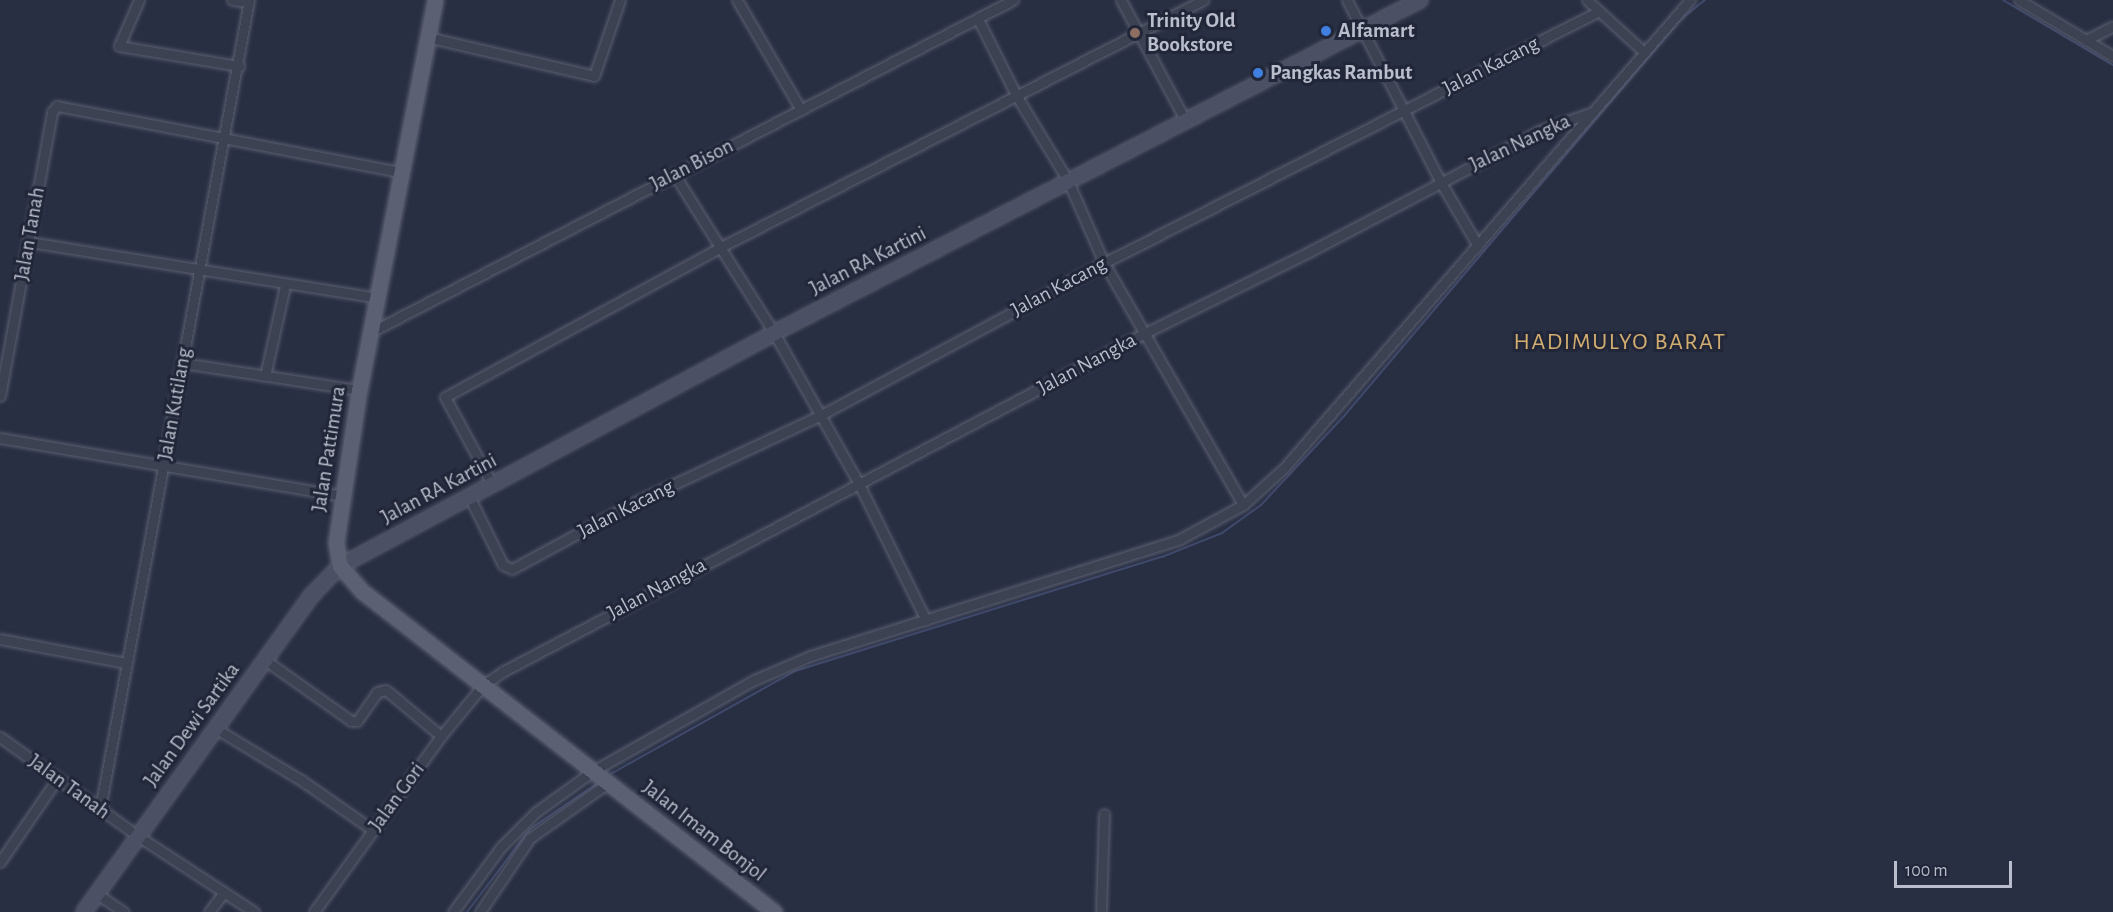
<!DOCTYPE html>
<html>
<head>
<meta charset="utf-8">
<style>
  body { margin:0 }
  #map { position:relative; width:2113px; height:912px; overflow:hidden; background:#292f43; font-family:"Alegreya Sans",sans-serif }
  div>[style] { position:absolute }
  .stream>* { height:2px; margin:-1px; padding:0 1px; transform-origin:1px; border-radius:1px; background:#3f496b }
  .roads { filter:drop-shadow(0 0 2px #5b5f70) drop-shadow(0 0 2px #5b5f70) }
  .minor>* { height:9px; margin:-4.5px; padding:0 4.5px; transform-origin:4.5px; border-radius:4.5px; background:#3d4253 }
  .secondary>* { height:14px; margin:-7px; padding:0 7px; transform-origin:7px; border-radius:7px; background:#4b5065 }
  .primary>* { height:15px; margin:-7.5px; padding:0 7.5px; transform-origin:7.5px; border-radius:7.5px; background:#5b6072 }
  .dots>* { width:16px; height:16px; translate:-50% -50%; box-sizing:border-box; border:3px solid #212638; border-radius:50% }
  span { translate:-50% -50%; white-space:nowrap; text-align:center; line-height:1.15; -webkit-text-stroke:6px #212638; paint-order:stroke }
  .poi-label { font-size:21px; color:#babecc; font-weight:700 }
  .left { translate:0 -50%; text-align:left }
  .street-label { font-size:21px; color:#babecc }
  .quarter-label { font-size:24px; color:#d3ae6f; letter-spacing:1.5px }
  .scale { position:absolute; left:1894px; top:861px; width:118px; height:27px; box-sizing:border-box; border:3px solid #babecc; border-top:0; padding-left:8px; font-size:18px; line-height:21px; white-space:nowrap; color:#babecc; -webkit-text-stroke:4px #212638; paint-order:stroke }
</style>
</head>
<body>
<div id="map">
  <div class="stream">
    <div style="left:2003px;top:0;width:128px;rotate:30.6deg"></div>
    <div style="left:607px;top:776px;width:215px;rotate:-29.2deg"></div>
    <div style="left:795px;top:671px;width:384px;rotate:-17.3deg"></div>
    <div style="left:1162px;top:557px;width:65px;rotate:-21.8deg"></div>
    <div style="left:1222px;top:533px;width:48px;rotate:-35.7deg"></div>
    <div style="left:1261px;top:505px;width:122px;rotate:-47deg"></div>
    <div style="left:1344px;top:416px;width:519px;rotate:-49.69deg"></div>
    <div style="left:1680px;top:20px;width:32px;rotate:-39deg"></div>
    <div style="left:467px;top:912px;width:104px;rotate:-52.8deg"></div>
    <div style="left:530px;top:829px;width:82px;rotate:-34.1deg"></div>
  </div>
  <div class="roads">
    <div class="minor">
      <div style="left:139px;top:0;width:50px;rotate:113.5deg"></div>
      <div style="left:119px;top:46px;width:122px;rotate:9.5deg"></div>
      <div style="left:232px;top:0;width:17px;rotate:7deg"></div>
      <div style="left:737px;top:0;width:127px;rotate:59.8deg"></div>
      <div style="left:1121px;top:0;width:136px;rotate:61.9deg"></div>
      <div style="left:1347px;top:0;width:203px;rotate:62.8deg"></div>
      <div style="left:1440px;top:181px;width:75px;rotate:59.7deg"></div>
      <div style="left:1587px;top:0;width:77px;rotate:42.4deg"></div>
      <div style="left:2019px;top:0;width:109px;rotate:30.8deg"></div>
      <div style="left:978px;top:19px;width:85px;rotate:63.4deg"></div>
      <div style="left:1016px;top:95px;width:100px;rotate:58.8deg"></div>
      <div style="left:1068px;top:181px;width:90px;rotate:66.3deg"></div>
      <div style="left:1104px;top:263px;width:279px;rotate:60.1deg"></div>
      <div style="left:427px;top:37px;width:171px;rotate:13.1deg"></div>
      <div style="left:594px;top:76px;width:80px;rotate:-71.1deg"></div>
      <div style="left:2086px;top:40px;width:30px;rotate:-27deg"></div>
      <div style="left:674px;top:174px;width:188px;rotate:57.8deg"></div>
      <div style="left:774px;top:333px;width:171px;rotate:60.6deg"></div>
      <div style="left:858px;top:482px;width:154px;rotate:63.8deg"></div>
      <div style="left:29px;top:242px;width:352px;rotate:9.1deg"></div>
      <div style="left:371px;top:332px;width:723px;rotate:-27.35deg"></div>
      <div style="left:182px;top:363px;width:179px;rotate:8.7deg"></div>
      <div style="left:265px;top:376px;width:92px;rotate:-77.5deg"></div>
      <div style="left:0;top:396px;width:289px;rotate:-79.6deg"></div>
      <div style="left:52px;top:112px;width:8px;rotate:-50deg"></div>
      <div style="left:57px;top:106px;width:350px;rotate:10.9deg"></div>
      <div style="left:0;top:438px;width:348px;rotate:9.6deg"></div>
      <div style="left:492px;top:484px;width:99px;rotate:-118.4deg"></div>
      <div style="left:445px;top:397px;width:314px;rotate:-28.5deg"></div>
      <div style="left:721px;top:247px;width:542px;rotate:-27.13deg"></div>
      <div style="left:469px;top:496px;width:77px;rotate:63.8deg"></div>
      <div style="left:503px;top:565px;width:10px;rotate:24deg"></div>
      <div style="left:512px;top:569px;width:141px;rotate:-28.4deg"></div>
      <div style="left:636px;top:502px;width:202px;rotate:-25.2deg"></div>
      <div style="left:819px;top:416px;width:323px;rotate:-28.2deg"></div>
      <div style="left:1104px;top:263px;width:553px;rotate:-26.98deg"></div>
      <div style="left:0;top:639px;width:128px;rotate:10.8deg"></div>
      <div style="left:265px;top:660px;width:105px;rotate:35.3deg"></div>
      <div style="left:351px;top:721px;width:6px"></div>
      <div style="left:357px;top:721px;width:35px;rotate:-55deg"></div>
      <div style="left:377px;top:692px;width:9px;rotate:-13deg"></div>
      <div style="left:386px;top:690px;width:72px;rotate:39.9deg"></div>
      <div style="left:215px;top:728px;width:100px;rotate:31.2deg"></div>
      <div style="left:301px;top:780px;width:88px;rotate:34.8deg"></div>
      <div style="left:0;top:737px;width:170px;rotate:35.7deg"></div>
      <div style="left:138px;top:836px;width:139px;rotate:33.2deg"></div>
      <div style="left:100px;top:809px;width:823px;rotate:-79.56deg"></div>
      <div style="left:0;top:862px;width:101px;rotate:-55.5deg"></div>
      <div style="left:97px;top:894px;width:32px;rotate:34deg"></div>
      <div style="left:209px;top:912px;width:25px;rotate:-53deg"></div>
      <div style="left:314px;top:912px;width:217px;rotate:-54.2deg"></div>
      <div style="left:441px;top:736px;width:66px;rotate:-50.5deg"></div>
      <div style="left:483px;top:685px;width:23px;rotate:-34deg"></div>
      <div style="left:502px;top:672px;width:727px;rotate:-27.8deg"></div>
      <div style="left:1145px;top:333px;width:183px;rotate:-26.3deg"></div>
      <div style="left:1309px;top:252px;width:260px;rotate:-27.7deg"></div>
      <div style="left:1539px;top:131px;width:57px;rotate:-19.4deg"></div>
      <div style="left:453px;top:912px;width:81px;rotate:-53.6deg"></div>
      <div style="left:501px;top:847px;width:49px;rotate:-45deg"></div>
      <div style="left:536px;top:812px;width:70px;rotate:-35.7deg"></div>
      <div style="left:593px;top:771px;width:183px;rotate:-29.5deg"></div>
      <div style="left:752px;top:681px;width:63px;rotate:-23.3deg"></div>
      <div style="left:810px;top:656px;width:388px;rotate:-17.5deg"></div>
      <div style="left:1180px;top:539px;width:72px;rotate:-28.4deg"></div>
      <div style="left:1243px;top:505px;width:55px;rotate:-42.1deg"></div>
      <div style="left:1284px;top:468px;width:620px;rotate:-49.06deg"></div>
      <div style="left:480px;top:912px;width:89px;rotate:-56deg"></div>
      <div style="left:530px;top:838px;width:95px;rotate:-35.2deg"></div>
      <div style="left:1101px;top:912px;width:98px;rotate:-88.2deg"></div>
    </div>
    <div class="secondary">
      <div style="left:84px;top:912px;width:389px;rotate:-54.3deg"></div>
      <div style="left:311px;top:596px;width:42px;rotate:-46deg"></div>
      <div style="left:340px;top:566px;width:493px;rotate:-28.2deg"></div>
      <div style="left:774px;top:333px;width:727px;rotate:-27.27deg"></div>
    </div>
    <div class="primary">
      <div style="left:435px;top:0;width:397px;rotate:101deg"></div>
      <div style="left:359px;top:390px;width:154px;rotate:98.6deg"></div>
      <div style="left:336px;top:542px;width:24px;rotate:81deg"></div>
      <div style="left:340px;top:566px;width:35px;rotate:49deg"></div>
      <div style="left:363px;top:592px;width:521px;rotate:37.9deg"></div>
    </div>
  </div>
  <div class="dots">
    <div style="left:1326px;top:31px;background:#3f7fe0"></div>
    <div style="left:1135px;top:33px;background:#8d6e63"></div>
    <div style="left:1258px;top:73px;background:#3f7fe0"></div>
  </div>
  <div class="poi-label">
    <span class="left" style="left:1147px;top:33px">Trinity Old<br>Bookstore</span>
    <span class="left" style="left:1338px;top:31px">Alfamart</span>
    <span class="left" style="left:1270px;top:73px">Pangkas Rambut</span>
  </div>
  <div class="street-label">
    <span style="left:1491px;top:66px;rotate:-27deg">Jalan Kacang</span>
    <span style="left:1520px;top:143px;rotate:-25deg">Jalan Nangka</span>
    <span style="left:692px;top:165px;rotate:-27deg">Jalan Bison</span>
    <span style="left:30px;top:234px;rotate:-80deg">Jalan Tanah</span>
    <span style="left:868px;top:261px;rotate:-27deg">Jalan RA Kartini</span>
    <span style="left:1059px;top:287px;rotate:-28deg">Jalan Kacang</span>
    <span style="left:1087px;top:364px;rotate:-28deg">Jalan Nangka</span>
    <span style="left:175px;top:404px;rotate:-80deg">Jalan Kutilang</span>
    <span style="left:329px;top:449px;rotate:-81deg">Jalan Pattimura</span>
    <span style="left:439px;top:489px;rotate:-28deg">Jalan RA Kartini</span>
    <span style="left:626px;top:509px;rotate:-27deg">Jalan Kacang</span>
    <span style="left:657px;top:589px;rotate:-28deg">Jalan Nangka</span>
    <span style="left:192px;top:725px;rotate:-54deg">Jalan Dewi Sartika</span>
    <span style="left:69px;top:787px;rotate:36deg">Jalan Tanah</span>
    <span style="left:397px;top:797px;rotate:-54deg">Jalan Gori</span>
    <span style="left:704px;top:831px;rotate:38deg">Jalan Imam Bonjol</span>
  </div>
  <div class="quarter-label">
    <span style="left:1620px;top:343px">HADIMULYO BARAT</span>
  </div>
  <div class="scale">100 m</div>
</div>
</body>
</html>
